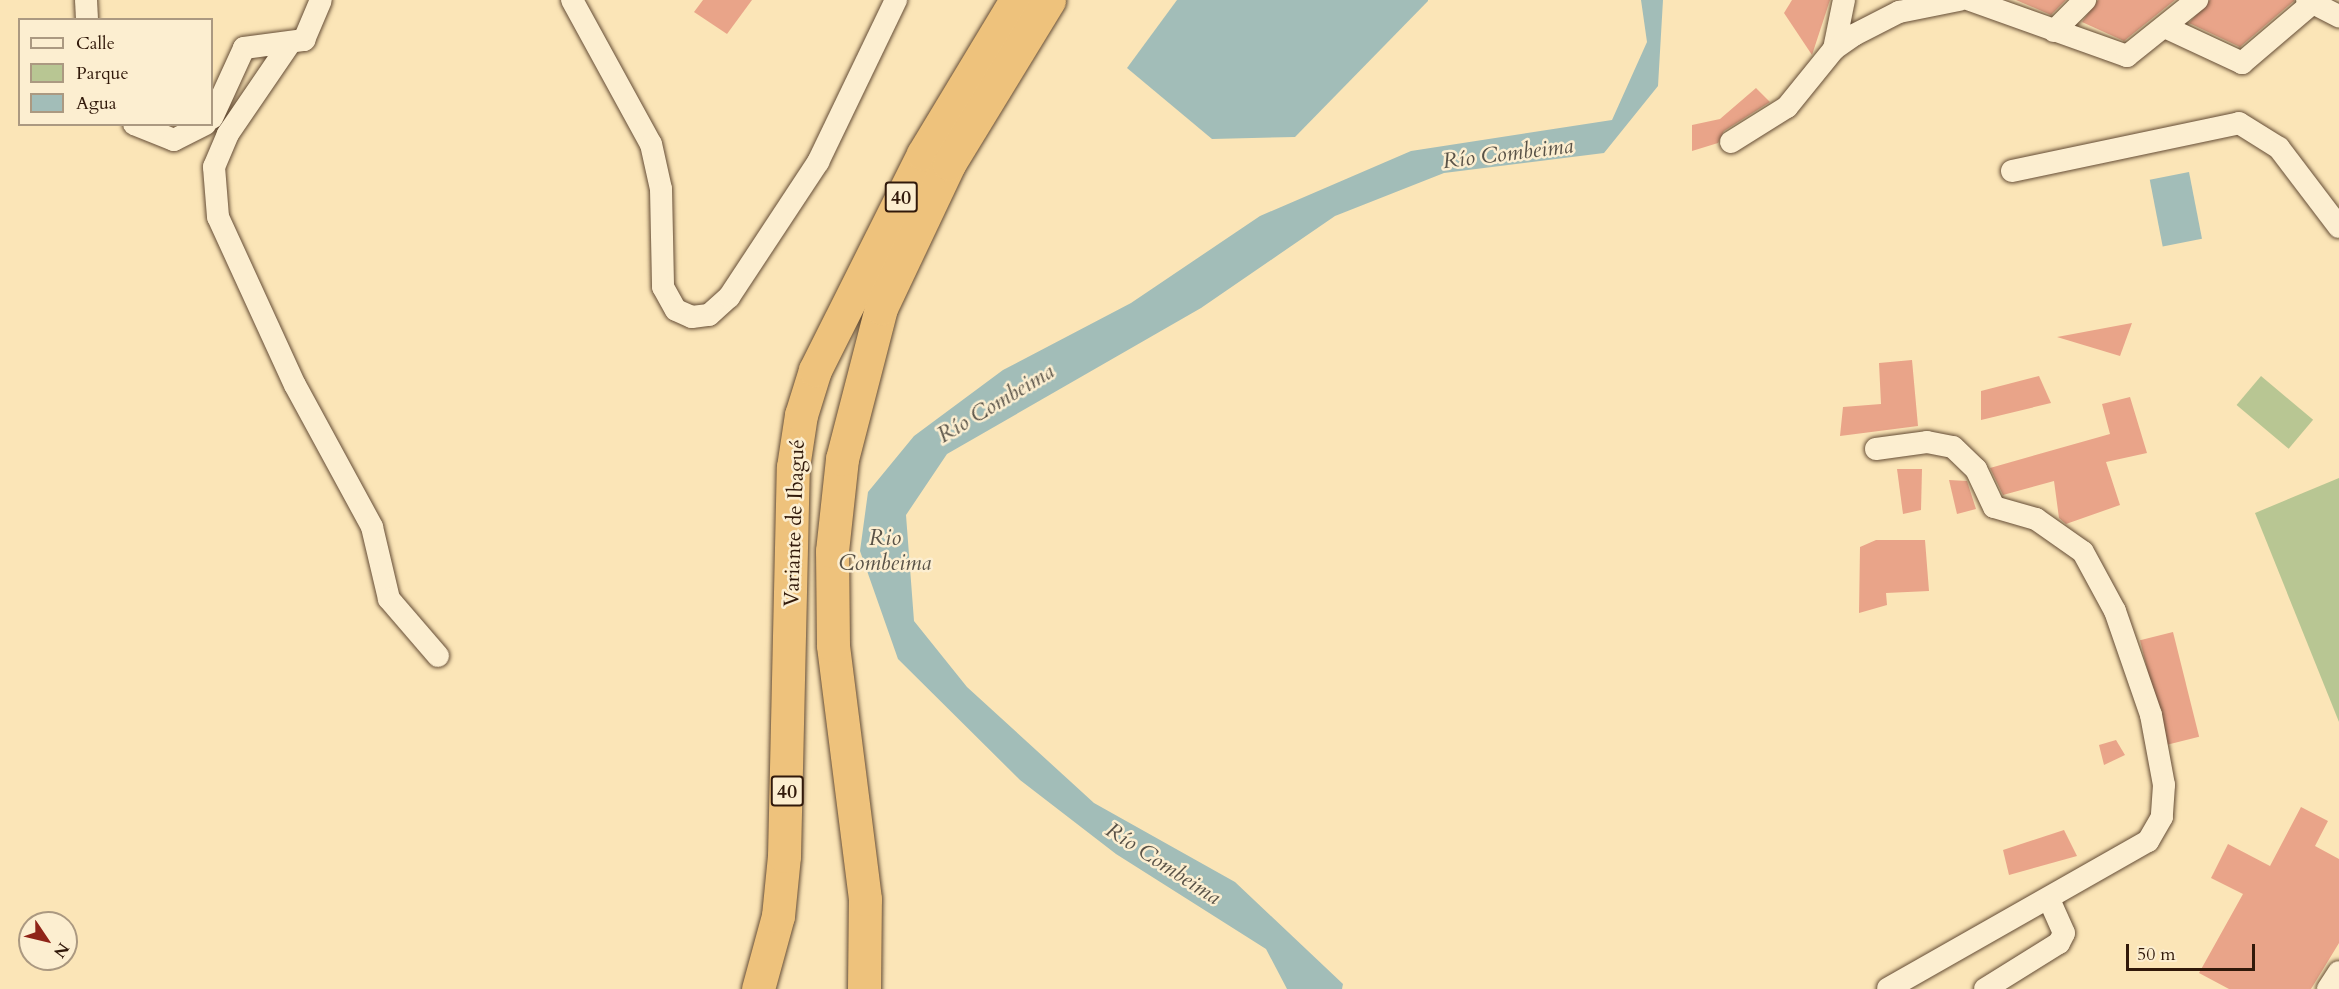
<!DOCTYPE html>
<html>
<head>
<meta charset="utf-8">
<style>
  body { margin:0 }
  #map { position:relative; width:2339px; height:989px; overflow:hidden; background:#fbe5b7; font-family:Cardo,serif }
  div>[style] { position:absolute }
  .green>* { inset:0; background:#b8c693; transform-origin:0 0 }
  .water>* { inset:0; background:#a2bdb8; transform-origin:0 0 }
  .building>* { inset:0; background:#e9a489; transform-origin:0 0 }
  .roads { filter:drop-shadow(0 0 2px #644c35) drop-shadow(0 0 2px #644c35) }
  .minor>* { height:22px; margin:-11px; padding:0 11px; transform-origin:11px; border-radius:11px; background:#fceed0 }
  .highway>* { height:33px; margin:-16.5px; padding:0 16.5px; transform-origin:16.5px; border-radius:16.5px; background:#eec27c }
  span { translate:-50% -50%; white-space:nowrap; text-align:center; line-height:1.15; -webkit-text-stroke:5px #fceed0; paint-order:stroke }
  .shield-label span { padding:2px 4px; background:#fceed0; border:2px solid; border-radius:4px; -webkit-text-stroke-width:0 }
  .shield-label { font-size:20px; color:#31190a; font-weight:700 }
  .street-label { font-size:21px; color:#31190a }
  .water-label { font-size:22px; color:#595247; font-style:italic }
  .legend { position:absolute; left:18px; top:18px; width:195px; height:108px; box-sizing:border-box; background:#fceed0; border:2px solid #ab9981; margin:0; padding:8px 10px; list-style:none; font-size:18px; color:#31190a }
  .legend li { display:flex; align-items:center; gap:12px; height:30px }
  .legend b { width:30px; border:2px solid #ab9981 }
  .north { position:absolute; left:18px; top:911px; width:60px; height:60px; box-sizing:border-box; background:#fceed0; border:2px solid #ab9981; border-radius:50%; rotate:125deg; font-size:16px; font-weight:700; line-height:24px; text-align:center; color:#31190a }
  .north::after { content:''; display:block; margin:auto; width:21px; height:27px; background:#8f2418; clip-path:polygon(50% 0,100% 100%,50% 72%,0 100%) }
  .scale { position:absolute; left:2126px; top:944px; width:129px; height:27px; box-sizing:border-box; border:3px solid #31190a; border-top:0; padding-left:8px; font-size:18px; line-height:21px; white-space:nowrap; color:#31190a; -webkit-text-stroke:4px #fceed0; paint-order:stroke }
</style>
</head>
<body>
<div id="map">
  <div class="green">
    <div style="left:2261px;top:376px;width:68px;height:38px;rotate:40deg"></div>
    <div style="clip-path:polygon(2339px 478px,2339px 722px,2255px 513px)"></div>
  </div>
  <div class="water">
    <div style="clip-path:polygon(1177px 0,1428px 0,1428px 1px,1295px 137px,1212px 139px,1127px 68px)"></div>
    <div style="clip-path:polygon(1641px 0,1663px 0,1658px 86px,1604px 153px,1444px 173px,1335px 216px,1201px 308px,947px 454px,906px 515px,914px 621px,967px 687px,1094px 803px,1235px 882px,1343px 984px,1342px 989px,1287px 989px,1266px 949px,1116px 854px,1020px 780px,898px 659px,860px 551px,868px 492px,914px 436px,1003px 370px,1131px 303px,1260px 216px,1411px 151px,1612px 120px,1647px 42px)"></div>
    <div style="left:2189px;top:172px;width:68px;height:40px;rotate:79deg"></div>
  </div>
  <div class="building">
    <div style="clip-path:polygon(703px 0,752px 0,727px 34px,694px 12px)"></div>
    <div style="clip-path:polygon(1792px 0,1830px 0,1812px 55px,1784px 13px)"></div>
    <div style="clip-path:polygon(2016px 0,2066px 0,2051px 15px)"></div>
    <div style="clip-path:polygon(2098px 0,2175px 0,2124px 41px,2082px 22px)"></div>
    <div style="clip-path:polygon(2210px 0,2294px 0,2294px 1px,2240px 47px,2189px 23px)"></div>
    <div style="clip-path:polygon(1756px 88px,1770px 102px,1724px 131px,1718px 143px,1692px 151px,1692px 125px,1720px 119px)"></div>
    <div style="clip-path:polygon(2132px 323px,2120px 356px,2057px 337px)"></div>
    <div style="clip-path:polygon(1912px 360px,1918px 426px,1840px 436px,1843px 407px,1881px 404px,1879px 363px)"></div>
    <div style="clip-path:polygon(2039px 376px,2051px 403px,1981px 420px,1981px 391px)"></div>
    <div style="clip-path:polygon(2130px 397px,2147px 453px,2106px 462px,2120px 505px,2066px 524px,2059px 518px,2054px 481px,2003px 495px,1990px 468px,2110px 434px,2102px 404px)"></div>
    <div style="clip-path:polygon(1897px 469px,1922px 469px,1921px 510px,1903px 514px)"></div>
    <div style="clip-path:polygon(1949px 480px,1967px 481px,1976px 509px,1957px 514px)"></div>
    <div style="clip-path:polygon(1876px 540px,1925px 540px,1929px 591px,1886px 593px,1887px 605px,1859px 613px,1860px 547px)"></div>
    <div style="left:2173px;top:632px;width:108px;height:34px;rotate:76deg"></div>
    <div style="clip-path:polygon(2116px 740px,2125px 755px,2104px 765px,2099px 745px)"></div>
    <div style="clip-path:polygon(2301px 807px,2328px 821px,2315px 846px,2339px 859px,2339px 943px,2311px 989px,2229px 989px,2199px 973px,2243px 894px,2211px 878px,2228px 844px,2270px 866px)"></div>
    <div style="clip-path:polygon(2064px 830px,2077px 856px,2009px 875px,2003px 850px)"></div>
  </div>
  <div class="roads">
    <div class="minor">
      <div style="left:86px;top:0;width:20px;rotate:87deg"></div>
      <div style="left:572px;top:0;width:164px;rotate:61.3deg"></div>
      <div style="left:651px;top:144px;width:46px;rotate:77.5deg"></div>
      <div style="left:661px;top:189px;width:98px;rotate:88.8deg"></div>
      <div style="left:663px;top:287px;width:26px;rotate:61deg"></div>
      <div style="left:676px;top:310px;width:17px;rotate:24deg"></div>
      <div style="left:692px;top:317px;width:17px;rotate:-7deg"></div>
      <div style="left:709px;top:315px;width:27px;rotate:-42deg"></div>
      <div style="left:729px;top:297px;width:162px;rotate:-56.6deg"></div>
      <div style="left:818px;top:162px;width:180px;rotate:-64.3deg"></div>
      <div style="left:1970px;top:0;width:167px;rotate:19.6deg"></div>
      <div style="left:2127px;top:56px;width:90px;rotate:-38.7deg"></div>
      <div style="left:2307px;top:0;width:36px;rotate:27deg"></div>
      <div style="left:2167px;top:28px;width:83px;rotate:25deg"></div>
      <div style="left:2242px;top:63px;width:97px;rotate:-40.4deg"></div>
      <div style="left:2054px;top:31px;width:44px;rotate:-45deg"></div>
      <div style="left:288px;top:46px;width:107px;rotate:124.3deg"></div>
      <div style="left:228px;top:134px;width:36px;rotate:113deg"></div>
      <div style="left:214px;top:167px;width:50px;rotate:85.4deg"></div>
      <div style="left:218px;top:217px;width:185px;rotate:65.4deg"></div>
      <div style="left:295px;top:385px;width:162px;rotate:61.5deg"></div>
      <div style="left:372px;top:527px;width:74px;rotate:76.7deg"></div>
      <div style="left:389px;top:599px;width:75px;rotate:49.3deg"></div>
      <div style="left:1834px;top:49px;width:50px;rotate:-78.5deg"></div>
      <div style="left:212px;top:118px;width:77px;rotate:-65.4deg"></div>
      <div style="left:244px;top:48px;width:61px;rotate:-7.6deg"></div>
      <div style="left:304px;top:40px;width:43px;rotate:-67deg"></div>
      <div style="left:134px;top:124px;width:43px;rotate:21.8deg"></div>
      <div style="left:174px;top:140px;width:35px;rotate:-27deg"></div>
      <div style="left:1731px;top:142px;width:66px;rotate:-32deg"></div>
      <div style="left:1787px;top:107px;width:75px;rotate:-51deg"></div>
      <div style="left:1834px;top:49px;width:24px;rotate:-35deg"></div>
      <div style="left:1854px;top:35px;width:51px;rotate:-27.1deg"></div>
      <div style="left:1899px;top:12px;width:61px;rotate:-11.3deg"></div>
      <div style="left:2012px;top:171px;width:232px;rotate:-11.9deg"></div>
      <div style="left:2239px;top:123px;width:47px;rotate:32deg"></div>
      <div style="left:2279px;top:148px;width:99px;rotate:52.8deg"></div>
      <div style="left:1876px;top:449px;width:51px;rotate:-7.8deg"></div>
      <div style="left:1927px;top:442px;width:26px;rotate:11deg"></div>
      <div style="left:1953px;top:447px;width:32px;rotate:44deg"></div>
      <div style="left:1976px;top:469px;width:42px;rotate:64.7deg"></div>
      <div style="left:1994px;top:507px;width:44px;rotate:15.9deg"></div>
      <div style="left:2036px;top:519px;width:57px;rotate:35.1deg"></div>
      <div style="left:2083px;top:552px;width:67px;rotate:61.5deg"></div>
      <div style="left:2115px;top:611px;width:110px;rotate:70.9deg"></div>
      <div style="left:2151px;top:715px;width:71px;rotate:79.5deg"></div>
      <div style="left:2164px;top:785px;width:32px;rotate:94deg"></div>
      <div style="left:2162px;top:817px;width:28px;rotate:120deg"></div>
      <div style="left:2148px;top:841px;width:299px;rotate:150.4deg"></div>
      <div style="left:1985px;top:989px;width:87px;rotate:-31.9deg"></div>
      <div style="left:2059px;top:943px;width:11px;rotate:-63deg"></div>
      <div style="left:2064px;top:933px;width:36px;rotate:-114deg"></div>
      <div style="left:2328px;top:989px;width:20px;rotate:-57deg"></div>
    </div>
    <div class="highway">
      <div style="left:758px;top:989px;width:76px;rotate:-74.7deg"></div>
      <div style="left:778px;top:916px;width:60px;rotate:-84.3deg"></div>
      <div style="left:784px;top:856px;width:389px;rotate:-88.7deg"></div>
      <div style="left:793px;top:467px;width:53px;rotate:-81.3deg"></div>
      <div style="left:801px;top:415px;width:47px;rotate:-72.7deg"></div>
      <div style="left:815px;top:370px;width:241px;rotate:-63.4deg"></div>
      <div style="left:923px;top:154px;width:180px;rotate:-58.9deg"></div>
      <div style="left:864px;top:989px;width:90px;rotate:-89.4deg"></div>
      <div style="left:865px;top:899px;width:256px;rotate:-97.2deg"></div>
      <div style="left:833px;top:645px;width:94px;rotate:-90.6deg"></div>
      <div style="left:832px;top:551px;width:93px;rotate:-83.8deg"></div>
      <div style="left:842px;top:459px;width:156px;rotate:-75.5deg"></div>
      <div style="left:881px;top:308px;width:159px;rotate:-64.7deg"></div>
      <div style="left:949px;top:164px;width:192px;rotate:-58.6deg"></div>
    </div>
  </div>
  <div class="shield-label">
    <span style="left:901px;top:197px">40</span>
    <span style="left:787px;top:791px">40</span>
  </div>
  <div class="street-label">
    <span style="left:795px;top:523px;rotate:-88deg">Variante de Ibagué</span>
  </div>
  <div class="water-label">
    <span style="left:1508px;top:154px;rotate:-7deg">Río Combeima</span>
    <span style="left:996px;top:404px;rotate:-31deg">Río Combeima</span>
    <span style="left:885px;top:551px">Rio<br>Combeima</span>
    <span style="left:1163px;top:864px;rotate:33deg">Río Combeima</span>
  </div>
  <ul class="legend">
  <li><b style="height:8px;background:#fceed0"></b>Calle</li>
  <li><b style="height:16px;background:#b8c693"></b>Parque</li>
  <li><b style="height:16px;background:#a2bdb8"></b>Agua</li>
  </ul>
  <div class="north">N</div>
  <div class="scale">50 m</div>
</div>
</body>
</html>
